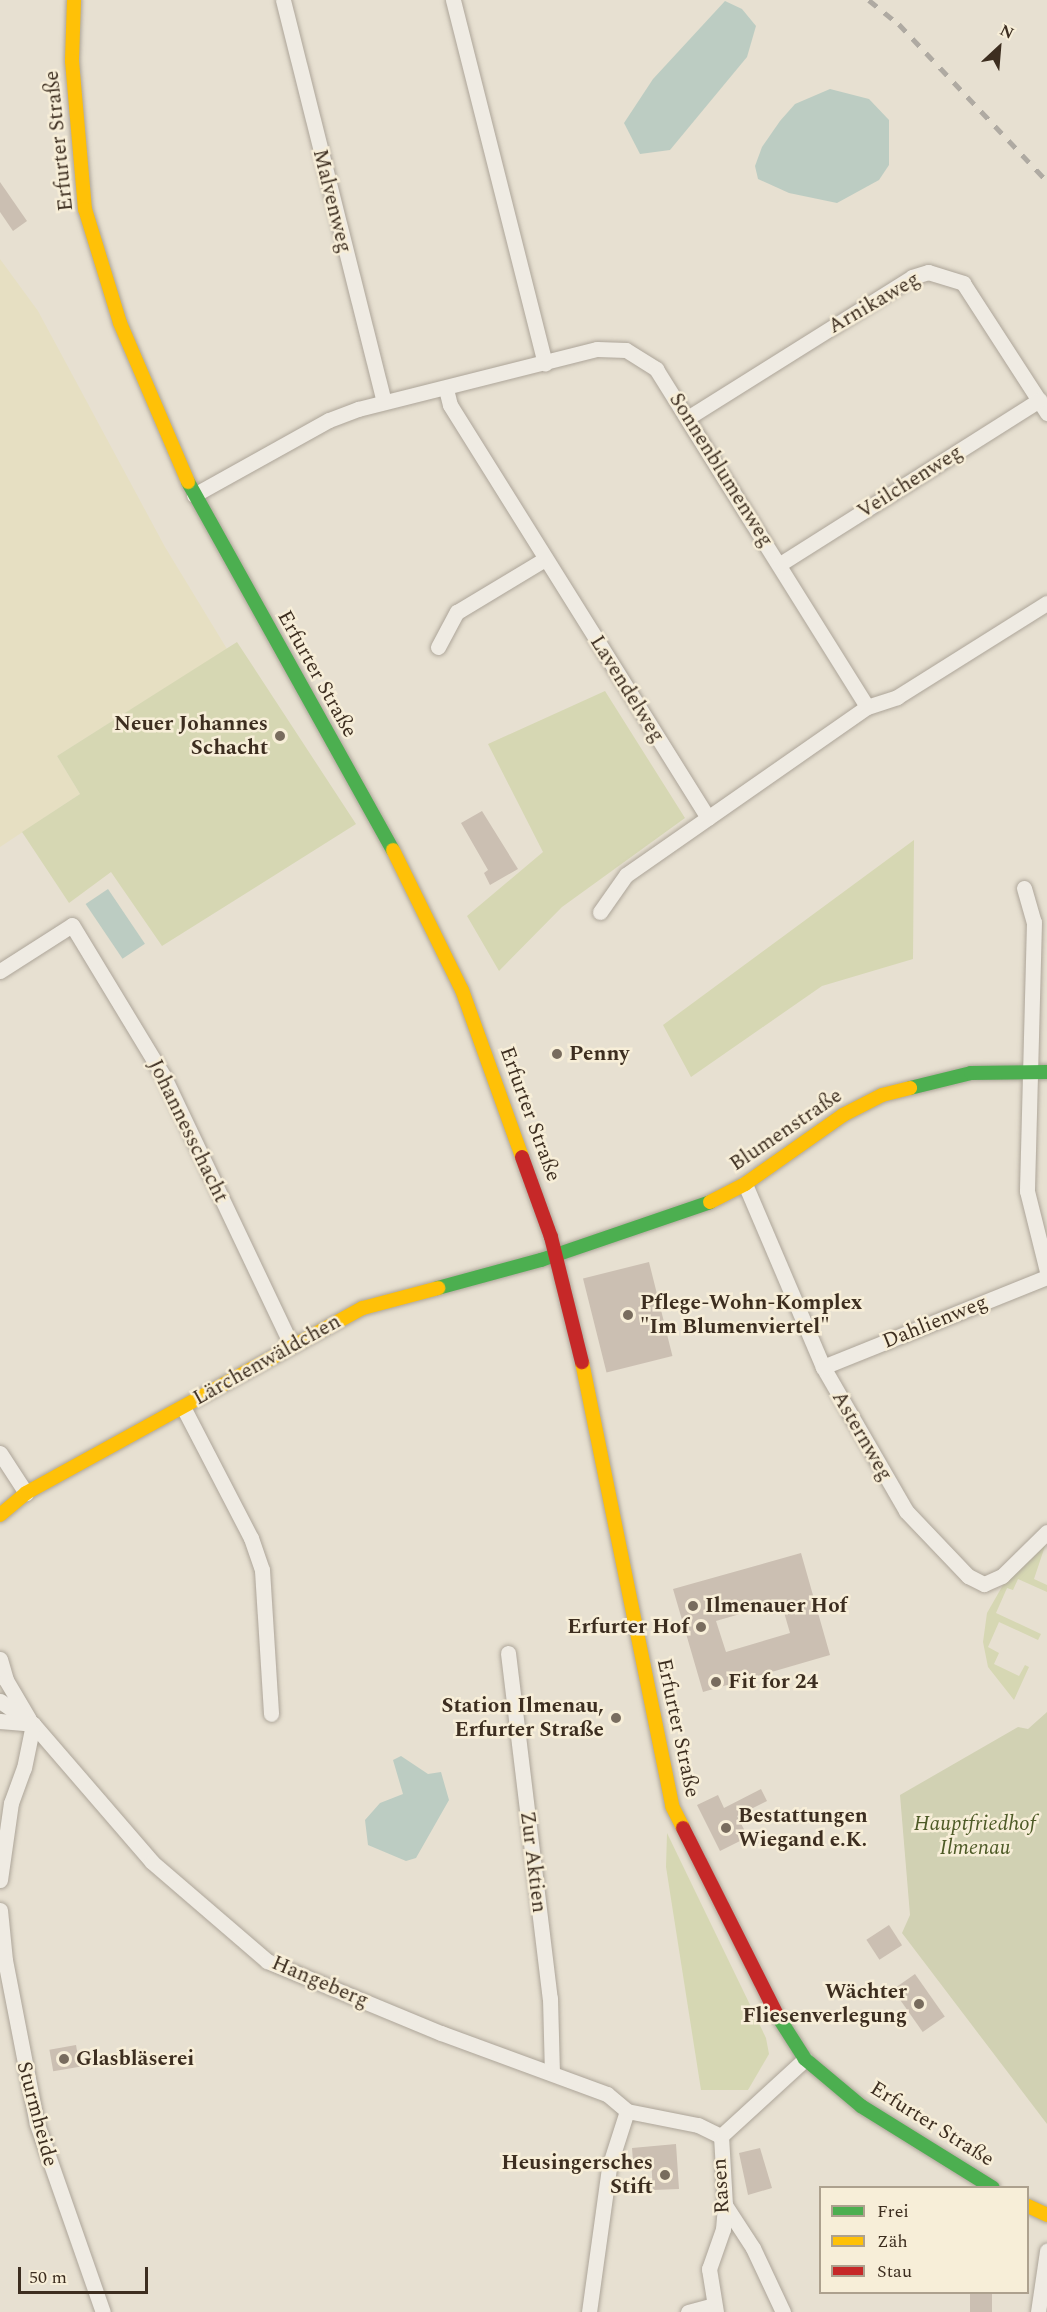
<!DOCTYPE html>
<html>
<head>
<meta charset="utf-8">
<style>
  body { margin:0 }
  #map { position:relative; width:1047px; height:2312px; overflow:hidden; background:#e7e0d1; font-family:Spectral,serif }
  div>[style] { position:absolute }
  .farmland>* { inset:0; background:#e6dfc2 }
  .green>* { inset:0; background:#d6d7b3 }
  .cemetery>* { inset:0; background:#d1d1b3 }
  .water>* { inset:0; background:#bcccc2; transform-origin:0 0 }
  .building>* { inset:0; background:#cbbfb2; transform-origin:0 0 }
  .roads { filter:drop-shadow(0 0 2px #ada599) drop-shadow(0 0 2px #ada599) }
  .street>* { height:15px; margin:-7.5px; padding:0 7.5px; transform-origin:7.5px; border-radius:7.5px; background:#efebe3 }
  .fast>* { height:14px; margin:-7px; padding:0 7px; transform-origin:7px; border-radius:7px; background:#4caf50 }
  .slow>* { height:14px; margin:-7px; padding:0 7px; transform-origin:7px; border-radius:7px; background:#ffc107 }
  .jam>* { height:14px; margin:-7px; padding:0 7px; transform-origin:7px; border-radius:7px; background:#c62828 }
  .rail>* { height:4.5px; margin-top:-2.25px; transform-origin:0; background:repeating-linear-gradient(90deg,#afaaa2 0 10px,transparent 0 20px) }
  .dots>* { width:16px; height:16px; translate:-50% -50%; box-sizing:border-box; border:3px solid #f7eed8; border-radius:50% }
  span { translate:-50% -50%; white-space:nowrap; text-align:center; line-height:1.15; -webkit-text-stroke:5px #f7eed8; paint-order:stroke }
  .street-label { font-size:21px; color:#3d2e20 }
  .poi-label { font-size:21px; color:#3d2e20; font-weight:700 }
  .right { translate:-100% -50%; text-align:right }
  .left { translate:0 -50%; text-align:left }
  .park-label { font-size:21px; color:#4d5a26; font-style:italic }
  .legend { position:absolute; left:819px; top:2186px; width:210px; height:108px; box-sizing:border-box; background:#f7eed8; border:2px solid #ada18e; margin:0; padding:8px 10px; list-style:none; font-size:18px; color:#3d2e20 }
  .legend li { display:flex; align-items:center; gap:12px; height:30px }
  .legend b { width:30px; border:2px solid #ada18e }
  .north { position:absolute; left:969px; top:18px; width:60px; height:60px; -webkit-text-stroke:4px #f7eed8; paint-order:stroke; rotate:26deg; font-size:16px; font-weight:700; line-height:24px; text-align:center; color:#3d2e20 }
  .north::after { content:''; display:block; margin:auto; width:21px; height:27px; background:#3d2e20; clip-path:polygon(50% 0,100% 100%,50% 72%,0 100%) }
  .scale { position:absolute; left:18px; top:2267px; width:130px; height:27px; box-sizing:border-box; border:3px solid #3d2e20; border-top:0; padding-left:8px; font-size:18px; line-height:21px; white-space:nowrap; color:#3d2e20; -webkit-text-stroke:4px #f7eed8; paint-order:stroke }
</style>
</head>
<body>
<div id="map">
  <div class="farmland">
    <div style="clip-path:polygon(0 259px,38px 311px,165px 547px,227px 649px,57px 756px,80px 794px,0 847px)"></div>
  </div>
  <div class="green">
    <div style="clip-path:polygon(237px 642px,356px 824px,162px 946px,111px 872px,69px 903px,22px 832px,80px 794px,57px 756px)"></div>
    <div style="clip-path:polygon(605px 691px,685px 818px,562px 907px,499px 971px,467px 916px,543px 852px,488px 744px)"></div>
    <div style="clip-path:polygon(914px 840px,913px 959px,822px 986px,691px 1077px,663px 1025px)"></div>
    <div style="clip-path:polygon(1047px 1540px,1034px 1579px,1047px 1585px,1047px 1592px,1018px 1579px,1013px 1590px,1007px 1588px,996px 1613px,1041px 1634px,1038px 1640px,999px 1622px,988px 1647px,999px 1653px,994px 1664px,1019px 1676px,1025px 1665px,1029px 1667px,1014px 1700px,988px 1667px,983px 1642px,987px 1613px,1003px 1585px)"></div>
    <div style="clip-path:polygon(667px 1833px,766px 2038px,769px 2054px,748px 2090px,701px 2090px,666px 1867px)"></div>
  </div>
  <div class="cemetery">
    <div style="clip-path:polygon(1047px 1712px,1047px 2124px,902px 1933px,910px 1915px,900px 1795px,1018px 1727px,1028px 1729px)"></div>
  </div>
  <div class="water">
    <div style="clip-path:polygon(725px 1px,742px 9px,756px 26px,747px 57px,670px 150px,640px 154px,624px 123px,653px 79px)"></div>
    <div style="clip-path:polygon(830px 89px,869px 99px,889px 120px,889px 165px,879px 180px,837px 203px,789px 193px,758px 179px,755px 166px,762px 147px,780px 121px,795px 104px)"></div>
    <div style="left:108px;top:889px;width:66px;height:27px;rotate:56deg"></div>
    <div style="clip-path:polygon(401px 1756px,428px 1774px,441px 1772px,449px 1800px,416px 1858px,406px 1861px,368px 1845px,365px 1820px,380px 1803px,403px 1794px,393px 1760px)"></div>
  </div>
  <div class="building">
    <div style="clip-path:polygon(0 182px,27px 221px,13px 231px,0 212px)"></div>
    <div style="clip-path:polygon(482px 811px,518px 869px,490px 885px,484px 873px,488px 870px,461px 823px)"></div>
    <div style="left:649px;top:1262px;width:97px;height:68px;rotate:76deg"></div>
    <div style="clip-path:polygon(evenodd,801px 1553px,830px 1655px,703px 1692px,673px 1589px,801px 1553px,781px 1602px,790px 1633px,726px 1652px,716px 1621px,781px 1602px)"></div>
    <div style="clip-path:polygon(761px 1789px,767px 1801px,737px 1816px,748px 1837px,720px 1851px,697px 1805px,718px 1795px,724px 1808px)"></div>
    <div style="left:889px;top:1925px;width:24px;height:27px;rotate:57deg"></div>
    <div style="left:915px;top:1974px;width:52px;height:27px;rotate:55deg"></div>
    <div style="left:76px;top:2045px;width:22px;height:27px;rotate:80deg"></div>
    <div style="clip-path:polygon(676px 2144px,679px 2189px,653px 2190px,651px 2160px,633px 2161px,632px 2148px)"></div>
    <div style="clip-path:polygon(760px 2148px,772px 2188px,748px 2195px,739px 2153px)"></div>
    <div style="left:970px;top:2292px;width:22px;height:20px"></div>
  </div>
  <div class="roads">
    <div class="street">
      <div style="left:283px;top:0;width:414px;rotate:75.9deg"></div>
      <div style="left:453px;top:0;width:375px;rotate:75.8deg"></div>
      <div style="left:446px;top:389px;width:16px;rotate:76deg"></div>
      <div style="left:450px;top:405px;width:487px;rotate:58deg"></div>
      <div style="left:689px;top:417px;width:263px;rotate:-32.1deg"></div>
      <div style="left:912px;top:277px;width:17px;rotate:-17deg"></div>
      <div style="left:928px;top:272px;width:37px;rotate:17deg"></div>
      <div style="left:963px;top:283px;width:155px;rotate:57.1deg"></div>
      <div style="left:194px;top:495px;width:154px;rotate:-29.1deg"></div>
      <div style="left:329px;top:420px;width:31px;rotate:-21deg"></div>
      <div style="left:358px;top:409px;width:246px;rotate:-14.1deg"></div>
      <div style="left:597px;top:349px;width:29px;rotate:2deg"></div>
      <div style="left:626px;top:350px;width:36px;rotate:32deg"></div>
      <div style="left:656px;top:369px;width:398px;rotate:58deg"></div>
      <div style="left:780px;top:564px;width:307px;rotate:-32.3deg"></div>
      <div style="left:438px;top:647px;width:40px;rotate:-62deg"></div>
      <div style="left:457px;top:612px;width:103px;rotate:-31.1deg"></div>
      <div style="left:1024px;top:888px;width:35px;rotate:74deg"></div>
      <div style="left:1034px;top:922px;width:269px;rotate:91.5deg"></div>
      <div style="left:1027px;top:1191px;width:82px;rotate:76deg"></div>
      <div style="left:600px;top:912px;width:45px;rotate:-54.9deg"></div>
      <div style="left:626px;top:875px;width:294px;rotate:-34.9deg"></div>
      <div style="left:867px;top:707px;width:32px;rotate:-18deg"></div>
      <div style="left:897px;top:697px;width:177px;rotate:-32.1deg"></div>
      <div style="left:0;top:971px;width:85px;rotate:-32.6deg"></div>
      <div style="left:72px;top:925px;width:178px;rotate:58.8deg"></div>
      <div style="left:164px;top:1077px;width:297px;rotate:64.6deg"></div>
      <div style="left:745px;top:1184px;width:199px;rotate:66.9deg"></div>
      <div style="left:823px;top:1367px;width:166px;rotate:60deg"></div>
      <div style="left:906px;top:1511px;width:90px;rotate:46.4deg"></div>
      <div style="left:968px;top:1576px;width:18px;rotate:27deg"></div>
      <div style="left:984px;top:1584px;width:20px;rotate:-24deg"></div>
      <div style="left:1002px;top:1576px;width:63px;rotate:-44.4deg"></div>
      <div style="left:823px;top:1367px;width:241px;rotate:-21.9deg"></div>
      <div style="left:183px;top:1407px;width:148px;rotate:62.6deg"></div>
      <div style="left:251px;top:1538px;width:34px;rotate:71deg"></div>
      <div style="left:262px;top:1570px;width:144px;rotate:86.4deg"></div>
      <div style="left:0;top:1453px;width:48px;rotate:57deg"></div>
      <div style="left:508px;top:1653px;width:348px;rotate:83.1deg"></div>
      <div style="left:550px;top:1998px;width:74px;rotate:88.5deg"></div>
      <div style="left:0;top:1659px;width:22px;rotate:74deg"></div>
      <div style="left:6px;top:1680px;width:45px;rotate:59.5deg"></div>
      <div style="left:0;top:1701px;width:40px;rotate:34.9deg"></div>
      <div style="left:33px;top:1724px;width:182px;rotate:49.2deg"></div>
      <div style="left:152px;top:1862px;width:152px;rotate:40.7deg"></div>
      <div style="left:267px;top:1961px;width:188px;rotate:22.5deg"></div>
      <div style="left:441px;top:2033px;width:177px;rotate:20.2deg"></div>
      <div style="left:607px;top:2094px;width:26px;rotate:40deg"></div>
      <div style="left:627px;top:2111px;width:72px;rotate:11.2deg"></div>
      <div style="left:698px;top:2125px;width:25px;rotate:26deg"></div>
      <div style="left:0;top:1721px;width:33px;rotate:5deg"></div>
      <div style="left:0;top:1880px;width:78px;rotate:-81.9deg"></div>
      <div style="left:11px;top:1803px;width:37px;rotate:-70deg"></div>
      <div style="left:24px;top:1768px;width:45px;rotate:-78.4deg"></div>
      <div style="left:0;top:1910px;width:50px;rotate:84.3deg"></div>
      <div style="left:5px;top:1960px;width:167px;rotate:79deg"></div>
      <div style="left:37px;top:2124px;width:199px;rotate:70.7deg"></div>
      <div style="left:725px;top:2205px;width:51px;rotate:56.9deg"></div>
      <div style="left:753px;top:2248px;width:71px;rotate:64.9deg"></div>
      <div style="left:589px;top:2312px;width:146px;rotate:-82.1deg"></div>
      <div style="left:609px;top:2167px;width:59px;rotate:-72.2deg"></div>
      <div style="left:688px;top:2312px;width:27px;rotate:-15deg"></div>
      <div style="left:716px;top:2312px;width:44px;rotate:-99.2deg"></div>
      <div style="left:709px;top:2269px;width:42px;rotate:-70.7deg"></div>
      <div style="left:723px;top:2229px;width:24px;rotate:-85deg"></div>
      <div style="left:725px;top:2205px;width:69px;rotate:-93.3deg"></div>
      <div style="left:721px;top:2136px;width:114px;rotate:-42.5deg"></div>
      <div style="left:1038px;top:2312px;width:62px;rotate:-81.6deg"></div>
    </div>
    <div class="fast">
      <div style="left:188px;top:482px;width:421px;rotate:60.9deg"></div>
      <div style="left:910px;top:1088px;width:63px;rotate:-13.8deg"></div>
      <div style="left:971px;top:1073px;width:76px;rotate:-0.8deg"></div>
      <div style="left:438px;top:1288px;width:107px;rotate:-15.2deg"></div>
      <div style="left:541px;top:1260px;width:179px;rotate:-18.9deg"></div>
      <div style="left:777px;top:2015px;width:52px;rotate:57.5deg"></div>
      <div style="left:805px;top:2059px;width:73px;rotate:40deg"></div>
      <div style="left:861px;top:2106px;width:155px;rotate:31.8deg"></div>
    </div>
    <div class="slow">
      <div style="left:74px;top:0;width:61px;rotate:91.9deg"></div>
      <div style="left:72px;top:61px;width:149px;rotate:85deg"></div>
      <div style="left:85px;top:209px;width:119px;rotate:72.9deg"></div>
      <div style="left:120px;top:323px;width:173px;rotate:66.8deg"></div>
      <div style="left:393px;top:850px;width:156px;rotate:63.8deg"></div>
      <div style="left:462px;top:990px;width:177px;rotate:70.2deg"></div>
      <div style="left:710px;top:1202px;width:39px;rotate:-27deg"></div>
      <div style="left:745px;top:1184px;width:120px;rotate:-35.1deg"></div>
      <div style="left:843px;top:1115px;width:44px;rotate:-27.1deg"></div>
      <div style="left:882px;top:1095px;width:29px;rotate:-14deg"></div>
      <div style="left:582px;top:1362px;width:453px;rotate:78.5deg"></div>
      <div style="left:672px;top:1806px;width:25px;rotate:63deg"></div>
      <div style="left:0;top:1515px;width:34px;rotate:-40deg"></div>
      <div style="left:26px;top:1493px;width:384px;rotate:-28.8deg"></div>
      <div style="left:363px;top:1308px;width:78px;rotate:-14.9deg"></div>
      <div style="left:1028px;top:2206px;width:21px;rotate:25deg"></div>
    </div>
    <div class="jam">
      <div style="left:522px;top:1157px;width:85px;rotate:70.1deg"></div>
      <div style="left:551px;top:1237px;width:129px;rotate:76.1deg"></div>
      <div style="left:683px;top:1828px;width:209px;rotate:63.3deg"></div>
    </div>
  </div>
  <div class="rail">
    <div style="left:869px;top:0;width:38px;rotate:39deg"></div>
    <div style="left:899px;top:24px;width:216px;rotate:46.7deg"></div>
  </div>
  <div class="dots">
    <div style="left:280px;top:736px;background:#786c5e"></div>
    <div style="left:557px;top:1054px;background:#786c5e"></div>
    <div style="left:628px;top:1315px;background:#786c5e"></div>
    <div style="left:693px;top:1606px;background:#786c5e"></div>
    <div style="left:701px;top:1627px;background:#786c5e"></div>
    <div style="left:716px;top:1682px;background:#786c5e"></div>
    <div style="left:616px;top:1718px;background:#786c5e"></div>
    <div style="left:726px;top:1828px;background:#786c5e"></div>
    <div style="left:919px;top:2004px;background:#786c5e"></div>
    <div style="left:64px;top:2059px;background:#786c5e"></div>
    <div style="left:665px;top:2175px;background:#786c5e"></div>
  </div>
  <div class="street-label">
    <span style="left:59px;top:141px;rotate:-96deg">Erfurter Straße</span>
    <span style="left:332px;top:201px;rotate:76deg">Malvenweg</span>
    <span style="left:874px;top:303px;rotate:-30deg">Arnikaweg</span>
    <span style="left:721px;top:470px;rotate:58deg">Sonnenblumenweg</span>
    <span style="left:910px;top:482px;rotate:-32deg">Veilchenweg</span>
    <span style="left:317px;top:674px;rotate:61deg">Erfurter Straße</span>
    <span style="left:627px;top:689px;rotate:58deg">Lavendelweg</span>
    <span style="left:530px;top:1114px;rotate:70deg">Erfurter Straße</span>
    <span style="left:786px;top:1130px;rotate:-34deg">Blumenstraße</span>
    <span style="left:188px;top:1131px;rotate:64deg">Johannesschacht</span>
    <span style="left:935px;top:1322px;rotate:-22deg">Dahlienweg</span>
    <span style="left:267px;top:1360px;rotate:-29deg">Lärchenwäldchen</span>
    <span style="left:862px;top:1436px;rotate:60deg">Asternweg</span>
    <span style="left:678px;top:1728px;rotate:78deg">Erfurter Straße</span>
    <span style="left:533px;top:1862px;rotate:83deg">Zur Aktien</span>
    <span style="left:320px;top:1982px;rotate:23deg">Hangeberg</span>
    <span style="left:37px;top:2114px;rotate:75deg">Sturmheide</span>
    <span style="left:932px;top:2124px;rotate:32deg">Erfurter Straße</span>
    <span style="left:721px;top:2186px;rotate:-93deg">Rasen</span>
  </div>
  <div class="poi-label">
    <span class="right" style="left:268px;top:736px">Neuer Johannes<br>Schacht</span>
    <span class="left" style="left:569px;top:1054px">Penny</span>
    <span class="left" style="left:640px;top:1315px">Pflege-Wohn-Komplex<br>"Im Blumenviertel"</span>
    <span class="left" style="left:705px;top:1606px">Ilmenauer Hof</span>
    <span class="right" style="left:689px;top:1627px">Erfurter Hof</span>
    <span class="left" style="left:728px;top:1682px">Fit for 24</span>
    <span class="right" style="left:604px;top:1718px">Station Ilmenau,<br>Erfurter Straße</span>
    <span class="left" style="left:738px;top:1828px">Bestattungen<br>Wiegand e.K.</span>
    <span class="right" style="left:907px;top:2004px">Wächter<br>Fliesenverlegung</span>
    <span class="left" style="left:76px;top:2059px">Glasbläserei</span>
    <span class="right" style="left:653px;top:2175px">Heusingersches<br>Stift</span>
  </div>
  <div class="park-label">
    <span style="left:975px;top:1836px">Hauptfriedhof<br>Ilmenau</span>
  </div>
  <ul class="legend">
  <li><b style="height:8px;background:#4caf50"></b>Frei</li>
  <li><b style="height:8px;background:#ffc107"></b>Zäh</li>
  <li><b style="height:8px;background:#c62828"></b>Stau</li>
  </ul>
  <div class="north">N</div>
  <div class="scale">50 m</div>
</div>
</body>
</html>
